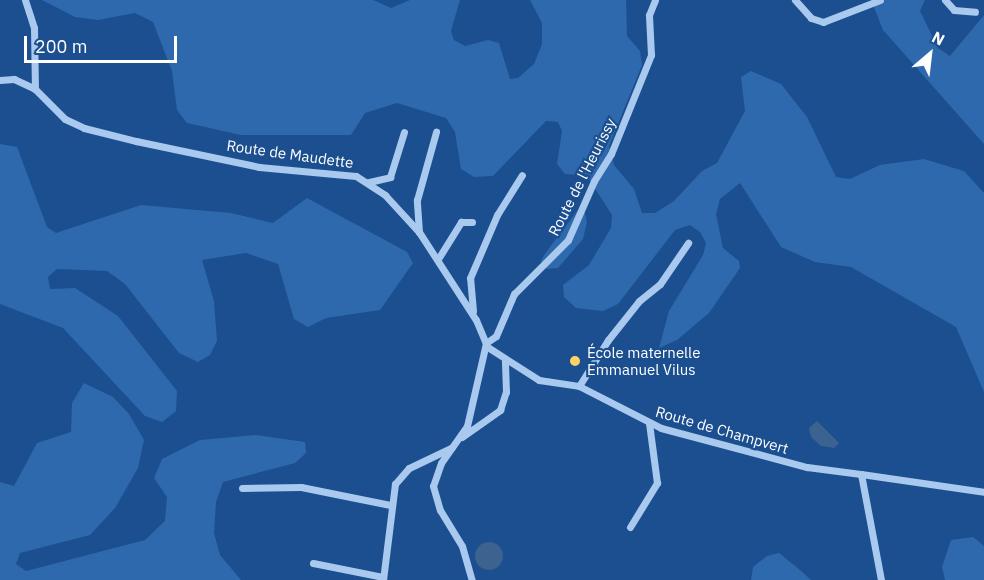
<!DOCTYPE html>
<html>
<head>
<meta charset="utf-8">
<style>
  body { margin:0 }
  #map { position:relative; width:984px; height:580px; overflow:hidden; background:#1b4f8f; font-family:"IBM Plex Sans",sans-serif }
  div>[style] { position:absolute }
  .green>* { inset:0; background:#2e69ad }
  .water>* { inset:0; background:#3c6290 }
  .round { border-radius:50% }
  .minor>* { height:7px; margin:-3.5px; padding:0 3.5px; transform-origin:3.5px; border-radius:3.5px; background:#a9c9ee }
  .dots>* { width:16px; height:16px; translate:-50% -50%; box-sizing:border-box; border:3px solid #1b4f8f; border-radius:50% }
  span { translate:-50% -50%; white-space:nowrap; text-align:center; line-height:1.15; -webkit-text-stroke:4.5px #1b4f8f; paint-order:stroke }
  .street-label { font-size:15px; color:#fff }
  .poi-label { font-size:15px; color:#fff }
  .left { translate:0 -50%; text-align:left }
  .north { position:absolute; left:900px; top:24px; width:60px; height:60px; -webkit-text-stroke:4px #1b4f8f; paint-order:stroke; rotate:28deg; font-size:16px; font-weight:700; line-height:24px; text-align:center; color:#fff }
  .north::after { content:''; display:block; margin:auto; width:21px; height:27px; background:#fff; clip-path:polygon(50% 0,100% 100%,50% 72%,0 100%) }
  .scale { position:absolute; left:24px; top:36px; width:153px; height:27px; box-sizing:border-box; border:3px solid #fff; border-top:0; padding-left:8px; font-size:18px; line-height:21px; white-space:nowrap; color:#fff; -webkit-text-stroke:4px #1b4f8f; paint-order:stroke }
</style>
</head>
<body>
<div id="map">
  <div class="green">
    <div style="clip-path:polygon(42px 0,373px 0,391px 8px,410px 0,460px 0,451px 31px,454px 40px,465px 46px,488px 40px,499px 43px,510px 79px,518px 78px,534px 64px,542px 44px,542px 23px,530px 0,626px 0,627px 36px,640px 51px,642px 65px,609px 146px,614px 165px,634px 189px,642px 213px,655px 213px,674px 201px,702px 171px,717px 163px,745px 111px,741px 77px,751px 71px,781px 84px,807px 117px,836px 177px,850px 179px,880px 165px,924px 159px,964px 171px,984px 193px,984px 392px,956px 327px,851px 267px,815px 262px,781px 247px,740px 183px,720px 199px,716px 214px,723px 248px,739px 261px,740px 268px,709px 313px,677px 340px,659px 348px,669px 311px,703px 255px,706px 243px,700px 232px,690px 225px,675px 230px,618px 304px,603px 311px,576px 308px,564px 297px,563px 285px,589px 265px,611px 228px,612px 215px,587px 176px,565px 174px,557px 164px,562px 131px,558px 122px,546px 121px,493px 176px,474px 177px,461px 169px,455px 132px,446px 118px,397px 103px,365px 113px,351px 135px,241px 135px,187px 123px,177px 110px,172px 71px,153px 22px,135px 13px,98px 20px,75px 17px)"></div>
    <div style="clip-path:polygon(871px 0,925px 0,920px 11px,938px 48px,950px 56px,984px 15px,984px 144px,883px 30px)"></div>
    <div style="clip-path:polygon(0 144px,17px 147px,47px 227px,56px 233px,141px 205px,231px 213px,273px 223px,307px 198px,407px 252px,413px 263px,380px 310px,326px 318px,308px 327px,294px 319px,278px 264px,246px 253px,202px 260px,214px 301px,217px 341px,210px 355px,198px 362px,179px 353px,125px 284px,107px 271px,57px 269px,48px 277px,50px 289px,75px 288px,118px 316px,177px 391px,176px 411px,162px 422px,145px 416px,63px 328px,0 304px)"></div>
    <div style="clip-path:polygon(578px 210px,585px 213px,587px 222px,583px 239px,558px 268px,546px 269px,541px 261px,544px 255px)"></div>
    <div style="clip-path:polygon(84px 383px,113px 397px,129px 414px,144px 440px,138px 468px,115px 508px,90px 535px,20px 553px,16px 564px,26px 571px,145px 540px,165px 521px,167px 497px,154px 478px,162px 459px,200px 440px,256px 435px,305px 442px,306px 453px,295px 463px,223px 482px,216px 502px,214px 533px,220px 555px,241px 580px,0 580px,0 482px,14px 486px,37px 443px,71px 432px,72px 403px)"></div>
    <div style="clip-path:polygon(973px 537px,984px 546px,984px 580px,945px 580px,942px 567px,951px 540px)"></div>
    <div style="clip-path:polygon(779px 553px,800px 570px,811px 580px,751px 580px,753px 567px,767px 556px)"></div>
  </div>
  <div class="water">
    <div style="clip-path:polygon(817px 421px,839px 443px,834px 448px,821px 446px,811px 437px,809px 428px)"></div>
    <div class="round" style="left:475px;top:542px;width:28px;height:28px"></div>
  </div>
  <div class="minor">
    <div style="left:25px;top:0;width:29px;rotate:72deg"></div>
    <div style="left:34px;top:28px;width:61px;rotate:89.1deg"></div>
    <div style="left:35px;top:89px;width:42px;rotate:45deg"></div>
    <div style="left:65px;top:119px;width:21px;rotate:25deg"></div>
    <div style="left:84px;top:128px;width:54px;rotate:14deg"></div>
    <div style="left:136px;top:141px;width:126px;rotate:11.9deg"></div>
    <div style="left:259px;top:167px;width:97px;rotate:5.3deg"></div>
    <div style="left:356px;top:176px;width:35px;rotate:33deg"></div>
    <div style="left:385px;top:195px;width:50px;rotate:47.4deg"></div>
    <div style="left:419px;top:232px;width:105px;rotate:57.1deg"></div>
    <div style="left:476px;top:320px;width:25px;rotate:67deg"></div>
    <div style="left:486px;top:343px;width:85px;rotate:102.9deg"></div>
    <div style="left:467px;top:426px;width:45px;rotate:125.1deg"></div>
    <div style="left:441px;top:463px;width:24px;rotate:109deg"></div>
    <div style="left:433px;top:486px;width:25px;rotate:74deg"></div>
    <div style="left:440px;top:510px;width:42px;rotate:58.6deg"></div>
    <div style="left:462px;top:546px;width:35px;rotate:74deg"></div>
    <div style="left:795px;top:0;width:24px;rotate:48deg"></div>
    <div style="left:811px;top:18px;width:13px;rotate:18deg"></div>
    <div style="left:823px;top:22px;width:61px;rotate:-21.1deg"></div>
    <div style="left:945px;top:0;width:13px;rotate:48deg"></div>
    <div style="left:954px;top:10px;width:21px;rotate:5deg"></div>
    <div style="left:0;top:80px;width:14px;rotate:-4deg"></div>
    <div style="left:14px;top:79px;width:23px;rotate:25deg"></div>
    <div style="left:369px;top:182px;width:22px;rotate:-13deg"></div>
    <div style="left:390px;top:177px;width:47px;rotate:-72.7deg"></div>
    <div style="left:419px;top:232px;width:32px;rotate:-94deg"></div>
    <div style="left:417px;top:200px;width:71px;rotate:-74.4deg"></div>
    <div style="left:438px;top:259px;width:44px;rotate:-58.1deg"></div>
    <div style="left:461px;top:222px;width:11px"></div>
    <div style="left:473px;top:311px;width:33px;rotate:-95deg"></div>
    <div style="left:470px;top:278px;width:69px;rotate:-66.8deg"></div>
    <div style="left:497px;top:215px;width:47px;rotate:-58deg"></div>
    <div style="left:486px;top:343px;width:12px;rotate:-35deg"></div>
    <div style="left:496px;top:336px;width:46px;rotate:-66.8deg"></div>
    <div style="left:514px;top:294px;width:76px;rotate:-45deg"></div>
    <div style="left:568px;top:240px;width:64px;rotate:-66.2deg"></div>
    <div style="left:594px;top:181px;width:32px;rotate:-58deg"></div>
    <div style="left:611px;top:154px;width:107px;rotate:-68deg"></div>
    <div style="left:651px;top:55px;width:40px;rotate:-92.9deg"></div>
    <div style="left:649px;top:15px;width:16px;rotate:-68deg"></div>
    <div style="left:486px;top:346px;width:63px;rotate:32.7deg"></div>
    <div style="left:539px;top:380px;width:40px;rotate:8.5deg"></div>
    <div style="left:579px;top:386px;width:92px;rotate:27.1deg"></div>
    <div style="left:661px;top:428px;width:151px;rotate:15deg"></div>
    <div style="left:807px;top:467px;width:54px;rotate:7.4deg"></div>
    <div style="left:861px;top:474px;width:108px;rotate:79.3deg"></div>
    <div style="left:579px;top:386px;width:54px;rotate:-57.8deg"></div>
    <div style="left:608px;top:340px;width:50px;rotate:-51.5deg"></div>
    <div style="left:639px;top:301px;width:27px;rotate:-39deg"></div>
    <div style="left:660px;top:284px;width:50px;rotate:-55.7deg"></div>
    <div style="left:462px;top:437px;width:47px;rotate:-35.4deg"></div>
    <div style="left:500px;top:410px;width:19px;rotate:-72deg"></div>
    <div style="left:506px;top:392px;width:31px;rotate:-92deg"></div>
    <div style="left:861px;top:474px;width:124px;rotate:8.3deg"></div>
    <div style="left:242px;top:488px;width:59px;rotate:-1deg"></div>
    <div style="left:301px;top:487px;width:91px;rotate:11.4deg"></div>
    <div style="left:630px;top:527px;width:52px;rotate:-58.5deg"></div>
    <div style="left:657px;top:483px;width:61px;rotate:-97.6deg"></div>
    <div style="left:313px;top:563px;width:71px;rotate:11.3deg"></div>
    <div style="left:383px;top:580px;width:97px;rotate:-82.9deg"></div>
    <div style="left:395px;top:484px;width:21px;rotate:-49deg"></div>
    <div style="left:409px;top:468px;width:47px;rotate:-25.5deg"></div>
  </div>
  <div class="dots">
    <div style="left:575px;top:361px;background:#ffd166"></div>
  </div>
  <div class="street-label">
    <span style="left:290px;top:154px;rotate:8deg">Route de Maudette</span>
    <span style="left:582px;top:177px;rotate:-63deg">Route de l'Heurissy</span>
    <span style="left:722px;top:430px;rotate:16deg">Route de Champvert</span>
  </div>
  <div class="poi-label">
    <span class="left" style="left:587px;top:361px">École maternelle<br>Emmanuel Vilus</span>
  </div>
  <div class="north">N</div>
  <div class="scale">200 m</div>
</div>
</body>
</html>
